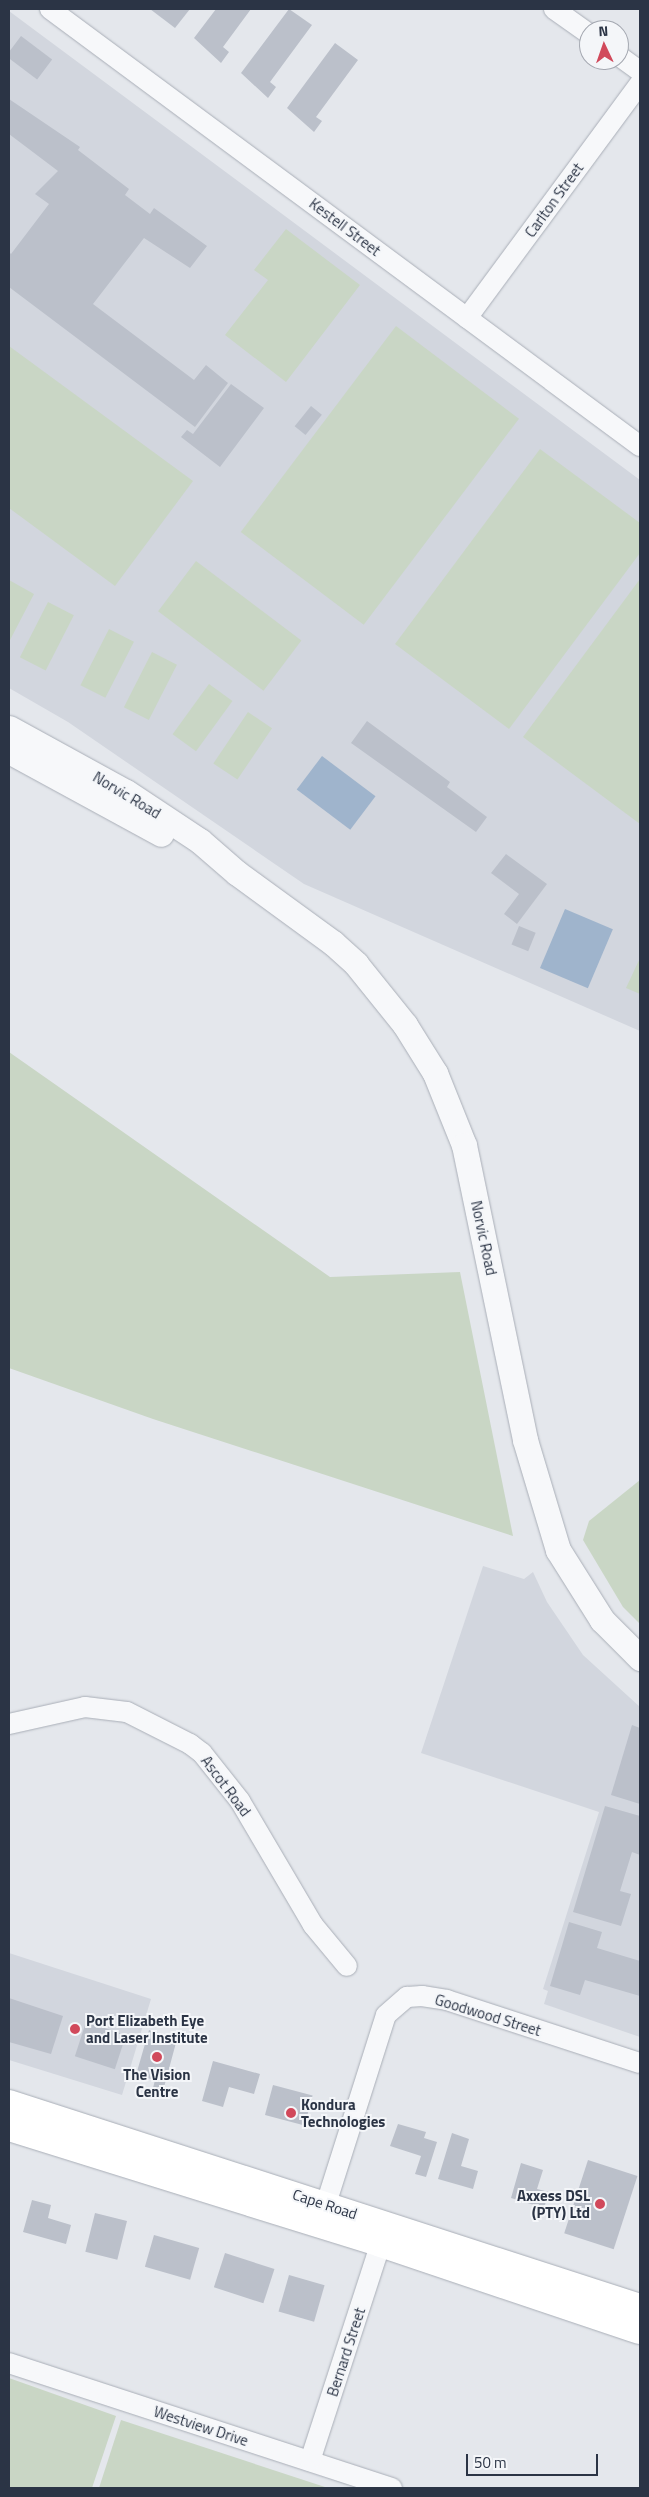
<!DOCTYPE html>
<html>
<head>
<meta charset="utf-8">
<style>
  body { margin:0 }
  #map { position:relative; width:649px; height:2497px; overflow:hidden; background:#e4e7ec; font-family:"Titillium Web",sans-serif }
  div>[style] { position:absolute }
  .built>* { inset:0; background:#d2d6de }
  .green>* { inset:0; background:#c9d6c5; transform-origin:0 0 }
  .water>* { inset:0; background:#9fb4cc; transform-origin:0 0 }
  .building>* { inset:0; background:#bbc0ca; transform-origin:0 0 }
  .roads { filter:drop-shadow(0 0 1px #a9aeb7) drop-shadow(0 0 1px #a9aeb7) }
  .minor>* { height:20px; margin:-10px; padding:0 10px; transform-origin:10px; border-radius:10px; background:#f7f8fa }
  .tertiary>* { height:25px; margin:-12.5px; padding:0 12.5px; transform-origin:12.5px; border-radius:12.5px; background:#f7f8fa }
  .primary>* { height:28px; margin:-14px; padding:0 14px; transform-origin:14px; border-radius:14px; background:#fff }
  .dots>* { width:14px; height:14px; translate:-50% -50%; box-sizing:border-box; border:2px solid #f4f6f9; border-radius:50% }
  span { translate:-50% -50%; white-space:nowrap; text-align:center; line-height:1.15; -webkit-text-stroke:4px #f4f6f9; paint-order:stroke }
  .street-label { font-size:15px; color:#2b3445 }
  .poi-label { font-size:15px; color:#2b3445; font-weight:700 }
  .left { translate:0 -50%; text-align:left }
  .right { translate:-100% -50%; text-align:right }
  .frame { position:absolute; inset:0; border:10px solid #2b3445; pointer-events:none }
  .north { position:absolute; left:579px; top:20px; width:50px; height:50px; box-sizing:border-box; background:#f4f6f9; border:1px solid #a4a8b1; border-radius:50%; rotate:357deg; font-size:14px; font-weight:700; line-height:20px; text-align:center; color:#2b3445 }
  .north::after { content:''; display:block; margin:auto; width:18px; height:22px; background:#d1495b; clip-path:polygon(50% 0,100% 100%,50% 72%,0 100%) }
  .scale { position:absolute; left:466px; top:2454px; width:132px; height:22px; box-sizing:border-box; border:2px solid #2b3445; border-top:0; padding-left:6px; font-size:15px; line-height:18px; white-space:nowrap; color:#2b3445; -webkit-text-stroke:4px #f4f6f9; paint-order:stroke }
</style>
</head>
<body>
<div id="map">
  <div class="built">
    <div style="clip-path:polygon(9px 11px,640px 480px,640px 1031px,304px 884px,68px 722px,9px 688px)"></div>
    <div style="clip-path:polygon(483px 1566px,524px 1579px,533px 1572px,547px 1602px,583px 1655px,640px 1707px,640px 2037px,544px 2004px,548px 1991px,543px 1989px,599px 1812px,421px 1753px)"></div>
    <div style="clip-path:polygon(9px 1953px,151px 1999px,122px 2095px,9px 2060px)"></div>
  </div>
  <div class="green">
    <div style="clip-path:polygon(286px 229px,360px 285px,286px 382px,225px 335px,268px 280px,254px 270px)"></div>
    <div style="left:396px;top:326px;width:154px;height:258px;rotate:37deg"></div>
    <div style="clip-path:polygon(9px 346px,193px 481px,115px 586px,9px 508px)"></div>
    <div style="clip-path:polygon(540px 449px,640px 523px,640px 553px,509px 729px,395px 644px)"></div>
    <div style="left:196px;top:561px;width:132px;height:63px;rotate:37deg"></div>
    <div style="clip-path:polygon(640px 579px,640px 824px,523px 737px)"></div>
    <div style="clip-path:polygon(9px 580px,34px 594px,9px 642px)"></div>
    <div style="left:48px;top:602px;width:29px;height:62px;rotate:27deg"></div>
    <div style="left:109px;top:629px;width:28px;height:63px;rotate:27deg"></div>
    <div style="left:152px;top:652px;width:28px;height:62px;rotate:27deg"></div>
    <div style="left:209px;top:684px;width:29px;height:62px;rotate:36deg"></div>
    <div style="left:248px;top:712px;width:29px;height:62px;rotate:34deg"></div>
    <div style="clip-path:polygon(640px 958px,640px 994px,626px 988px)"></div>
    <div style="clip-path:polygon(9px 1052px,330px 1277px,460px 1272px,513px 1536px,153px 1419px,9px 1368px)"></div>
    <div style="clip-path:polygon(640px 1480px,640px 1624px,623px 1607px,583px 1540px,589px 1521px)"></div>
    <div style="clip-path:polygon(9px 2378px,116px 2416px,92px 2488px,9px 2488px)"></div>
    <div style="clip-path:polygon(121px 2420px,328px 2488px,99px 2488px)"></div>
  </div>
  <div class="water">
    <div style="left:322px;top:756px;width:67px;height:42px;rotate:37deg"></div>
    <div style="left:565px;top:909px;width:52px;height:64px;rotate:23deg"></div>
  </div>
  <div class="building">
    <div style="clip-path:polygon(150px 9px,190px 9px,175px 28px)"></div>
    <div style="clip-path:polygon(216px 9px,251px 9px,223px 47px,229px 52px,221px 63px,194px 38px)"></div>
    <div style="clip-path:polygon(289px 9px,312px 25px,270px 82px,276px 87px,268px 98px,241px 73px)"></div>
    <div style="left:21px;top:36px;width:39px;height:25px;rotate:37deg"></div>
    <div style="clip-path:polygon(335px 43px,358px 60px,316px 117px,322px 121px,314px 132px,287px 108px)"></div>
    <div style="clip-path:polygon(9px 99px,80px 147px,78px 150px,129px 189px,125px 195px,150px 214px,154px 208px,207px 246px,190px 268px,144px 238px,93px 304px,194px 380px,206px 365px,228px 383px,195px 427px,9px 287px,9px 252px,11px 254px,49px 204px,35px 194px,58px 171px,9px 134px)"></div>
    <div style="clip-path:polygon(231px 384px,264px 408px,220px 467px,181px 437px,187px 430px,193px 434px)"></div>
    <div style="left:311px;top:406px;width:14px;height:26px;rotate:39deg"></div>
    <div style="clip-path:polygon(367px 721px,450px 782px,447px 787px,487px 817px,476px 832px,351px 743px)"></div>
    <div style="clip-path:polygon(506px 854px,547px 884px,517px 924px,504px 914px,519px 894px,491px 873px)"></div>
    <div style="left:519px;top:926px;width:18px;height:20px;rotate:22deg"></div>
    <div style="clip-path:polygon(632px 1725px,640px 1728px,640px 1804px,611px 1795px)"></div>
    <div style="clip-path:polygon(605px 1806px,640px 1816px,640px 1855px,632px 1852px,620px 1891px,631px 1894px,621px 1926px,573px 1912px)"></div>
    <div style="clip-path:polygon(569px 1922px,602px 1932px,597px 1948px,640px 1961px,640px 1996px,585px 1980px,580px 1995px,550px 1986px)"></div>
    <div style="clip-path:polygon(9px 1998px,63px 2016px,51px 2054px,9px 2042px)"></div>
    <div style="left:86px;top:2022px;width:42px;height:36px;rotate:18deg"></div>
    <div style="clip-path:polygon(149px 2030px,177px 2039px,163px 2091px,153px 2088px,155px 2080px,136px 2075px)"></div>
    <div style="clip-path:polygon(213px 2061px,260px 2074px,254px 2094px,229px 2087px,223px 2107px,202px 2101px)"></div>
    <div style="left:273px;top:2085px;width:41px;height:31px;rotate:15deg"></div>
    <div style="clip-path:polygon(398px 2124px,426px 2132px,424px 2138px,437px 2142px,426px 2177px,415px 2174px,421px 2156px,390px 2146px)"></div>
    <div style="clip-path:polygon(452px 2133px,469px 2139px,461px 2166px,478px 2171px,473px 2189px,438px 2179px)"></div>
    <div style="left:588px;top:2160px;width:52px;height:77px;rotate:18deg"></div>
    <div style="clip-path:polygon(521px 2163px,543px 2170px,537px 2189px,549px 2192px,544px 2208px,511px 2198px)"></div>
    <div style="clip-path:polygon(32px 2200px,51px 2205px,48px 2218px,71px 2225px,66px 2244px,23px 2232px)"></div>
    <div style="left:95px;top:2213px;width:33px;height:40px;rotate:14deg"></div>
    <div style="left:154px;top:2235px;width:47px;height:33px;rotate:16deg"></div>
    <div style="left:225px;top:2253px;width:52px;height:36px;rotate:18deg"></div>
    <div style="left:289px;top:2275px;width:37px;height:38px;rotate:16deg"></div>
  </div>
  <div class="roads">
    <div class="minor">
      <div style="left:50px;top:9px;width:734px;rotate:36.53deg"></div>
      <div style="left:554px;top:9px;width:43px;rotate:35.5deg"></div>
      <div style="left:619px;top:56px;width:26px;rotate:36deg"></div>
      <div style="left:467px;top:318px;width:292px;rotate:-53.6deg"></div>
      <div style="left:9px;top:1724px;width:78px;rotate:-12.6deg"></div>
      <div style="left:85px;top:1707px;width:42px;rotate:6.8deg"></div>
      <div style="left:127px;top:1712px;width:71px;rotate:26.9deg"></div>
      <div style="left:190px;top:1744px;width:15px;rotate:37deg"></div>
      <div style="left:202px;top:1753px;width:61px;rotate:51.6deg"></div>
      <div style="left:240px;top:1801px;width:144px;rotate:59.5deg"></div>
      <div style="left:313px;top:1925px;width:53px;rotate:50.3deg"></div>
      <div style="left:326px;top:2204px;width:198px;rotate:-72.4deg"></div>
      <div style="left:386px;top:2015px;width:28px;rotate:-41deg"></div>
      <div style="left:407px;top:1997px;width:15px;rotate:-4deg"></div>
      <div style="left:422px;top:1996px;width:25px;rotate:9deg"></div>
      <div style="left:447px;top:2000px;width:203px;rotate:18.1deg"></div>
      <div style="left:9px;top:2363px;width:403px;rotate:18.1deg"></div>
      <div style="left:310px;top:2461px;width:229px;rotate:-72deg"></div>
    </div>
    <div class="tertiary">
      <div style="left:9px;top:728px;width:133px;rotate:28.7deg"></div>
      <div style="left:126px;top:792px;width:89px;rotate:33.5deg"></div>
      <div style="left:200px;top:841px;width:49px;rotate:40.9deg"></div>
      <div style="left:237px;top:873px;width:119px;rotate:36.1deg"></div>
      <div style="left:333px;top:943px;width:31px;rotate:42deg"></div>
      <div style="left:356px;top:964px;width:78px;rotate:51.2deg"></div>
      <div style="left:405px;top:1025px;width:57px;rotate:58deg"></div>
      <div style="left:435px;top:1073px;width:78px;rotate:68.1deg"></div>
      <div style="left:464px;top:1145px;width:301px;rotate:78.3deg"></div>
      <div style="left:525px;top:1440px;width:115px;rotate:73.3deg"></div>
      <div style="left:558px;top:1550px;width:83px;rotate:57.8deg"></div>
      <div style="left:602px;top:1620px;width:54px;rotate:45deg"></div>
      <div style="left:9px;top:751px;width:173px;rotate:28.6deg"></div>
    </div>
    <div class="primary">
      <div style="left:9px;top:2104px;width:663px;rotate:17.92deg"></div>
      <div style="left:9px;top:2127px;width:390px;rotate:17.3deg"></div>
      <div style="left:381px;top:2243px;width:273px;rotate:18.6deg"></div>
    </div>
  </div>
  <div class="dots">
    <div style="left:75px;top:2029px;background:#d1495b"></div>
    <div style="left:157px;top:2057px;background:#d1495b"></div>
    <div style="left:291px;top:2113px;background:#d1495b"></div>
    <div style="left:600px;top:2204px;background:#d1495b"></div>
  </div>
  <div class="street-label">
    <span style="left:554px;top:200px;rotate:-54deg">Carlton Street</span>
    <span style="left:345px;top:227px;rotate:37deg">Kestell Street</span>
    <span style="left:127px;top:795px;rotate:31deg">Norvic Road</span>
    <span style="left:484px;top:1238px;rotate:78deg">Norvic Road</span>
    <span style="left:226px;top:1786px;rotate:53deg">Ascot Road</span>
    <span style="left:488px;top:2015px;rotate:17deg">Goodwood Street</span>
    <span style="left:325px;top:2204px;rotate:18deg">Cape Road</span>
    <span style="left:346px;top:2352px;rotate:-72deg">Bernard Street</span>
    <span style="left:201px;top:2426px;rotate:18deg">Westview Drive</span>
  </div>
  <div class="poi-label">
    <span class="left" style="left:86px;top:2029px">Port Elizabeth Eye<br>and Laser Institute</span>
    <span style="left:157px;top:2083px">The Vision<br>Centre</span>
    <span class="left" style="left:301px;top:2113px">Kondura<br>Technologies</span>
    <span class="right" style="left:590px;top:2204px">Axxess DSL<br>(PTY) Ltd</span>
  </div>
  <div class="frame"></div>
  <div class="north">N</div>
  <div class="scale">50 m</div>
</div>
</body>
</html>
